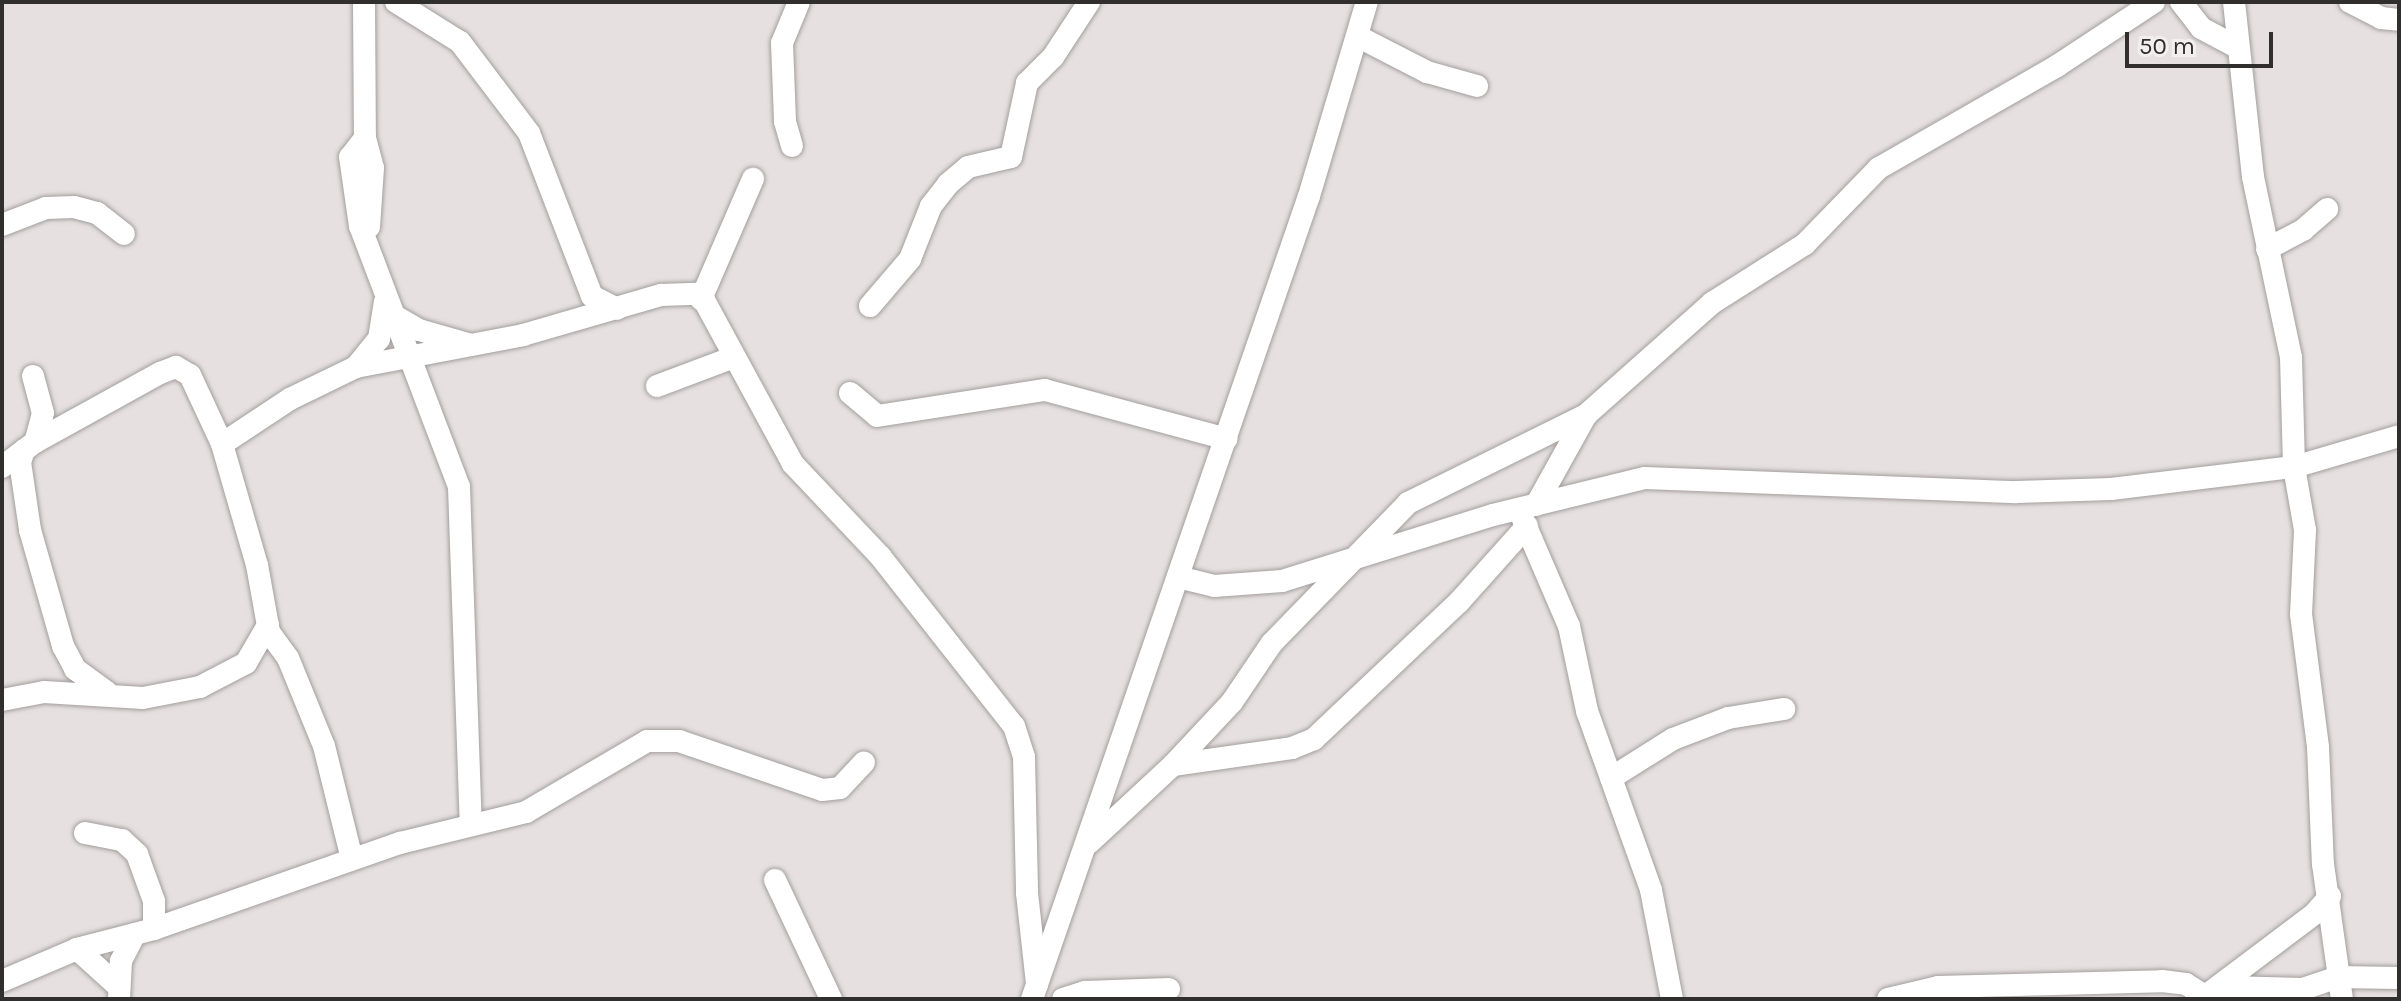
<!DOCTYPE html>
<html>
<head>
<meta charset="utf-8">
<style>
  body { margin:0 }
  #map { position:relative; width:2401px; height:1001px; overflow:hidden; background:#e6e1e0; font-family:Karla,sans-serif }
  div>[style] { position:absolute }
  .roads { filter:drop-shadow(0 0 2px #a39e9c) drop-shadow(0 0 2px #a39e9c) }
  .minor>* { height:22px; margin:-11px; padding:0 11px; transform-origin:11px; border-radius:11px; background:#fff }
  span { translate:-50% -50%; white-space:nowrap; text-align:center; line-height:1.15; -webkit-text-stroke:6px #f3efed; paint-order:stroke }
  .frame { position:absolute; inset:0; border:4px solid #312f2e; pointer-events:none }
  .scale { position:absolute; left:2125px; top:32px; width:148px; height:36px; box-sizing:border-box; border:4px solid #312f2e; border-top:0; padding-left:10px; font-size:24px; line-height:28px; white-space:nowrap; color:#312f2e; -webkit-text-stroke:6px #f3efed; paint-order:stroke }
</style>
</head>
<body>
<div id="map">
  <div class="roads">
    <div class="minor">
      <div style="left:364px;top:2px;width:136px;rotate:89.6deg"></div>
      <div style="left:365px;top:138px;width:31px;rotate:75deg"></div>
      <div style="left:373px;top:168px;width:59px;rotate:93.9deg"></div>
      <div style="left:396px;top:2px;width:75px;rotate:32deg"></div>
      <div style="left:460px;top:42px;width:114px;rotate:52.8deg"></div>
      <div style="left:529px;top:133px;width:175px;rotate:68.9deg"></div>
      <div style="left:592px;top:296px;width:28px;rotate:27deg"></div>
      <div style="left:2181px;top:2px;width:33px;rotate:52deg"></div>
      <div style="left:2201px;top:28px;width:40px;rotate:28deg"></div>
      <div style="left:2234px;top:2px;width:176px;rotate:83.8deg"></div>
      <div style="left:2253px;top:177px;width:185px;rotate:78.1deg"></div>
      <div style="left:2291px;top:358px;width:109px;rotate:88.4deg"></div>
      <div style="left:2294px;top:467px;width:64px;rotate:80.1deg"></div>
      <div style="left:2305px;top:530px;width:84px;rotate:92.7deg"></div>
      <div style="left:2301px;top:614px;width:134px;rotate:82.7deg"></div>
      <div style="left:2318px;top:747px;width:117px;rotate:87.6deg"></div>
      <div style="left:2323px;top:864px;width:136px;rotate:82deg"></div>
      <div style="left:2350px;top:2px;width:35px;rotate:27deg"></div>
      <div style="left:2381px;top:18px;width:18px;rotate:6deg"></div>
      <div style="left:1357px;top:36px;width:79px;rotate:27.2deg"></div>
      <div style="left:1427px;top:72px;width:52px;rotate:15.6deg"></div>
      <div style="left:365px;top:138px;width:24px;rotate:128deg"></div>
      <div style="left:350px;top:157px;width:70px;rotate:81.8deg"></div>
      <div style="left:360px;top:226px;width:279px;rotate:69.2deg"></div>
      <div style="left:459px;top:487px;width:338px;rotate:88deg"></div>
      <div style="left:792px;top:146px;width:26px;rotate:-106deg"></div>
      <div style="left:785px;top:121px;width:78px;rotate:-92.2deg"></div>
      <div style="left:782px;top:43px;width:44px;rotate:-67.5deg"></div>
      <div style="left:2px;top:225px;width:47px;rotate:-21.1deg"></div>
      <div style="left:46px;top:208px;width:28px;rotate:-2deg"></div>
      <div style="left:74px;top:207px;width:24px;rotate:15deg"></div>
      <div style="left:97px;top:213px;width:34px;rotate:38deg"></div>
      <div style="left:2267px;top:249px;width:41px;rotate:-27.8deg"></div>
      <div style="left:2303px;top:230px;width:32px;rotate:-41deg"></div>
      <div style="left:701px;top:299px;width:131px;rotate:-66.6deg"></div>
      <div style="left:870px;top:306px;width:62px;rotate:-49.6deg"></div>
      <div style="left:910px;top:259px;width:57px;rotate:-68.4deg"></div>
      <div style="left:931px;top:206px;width:28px;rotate:-52deg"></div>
      <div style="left:948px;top:184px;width:26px;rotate:-40deg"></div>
      <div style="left:968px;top:167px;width:44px;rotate:-13.1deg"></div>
      <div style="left:1011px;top:157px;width:76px;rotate:-77.8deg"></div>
      <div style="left:1027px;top:83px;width:37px;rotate:-45deg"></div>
      <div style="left:1053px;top:57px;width:66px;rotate:-56.8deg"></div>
      <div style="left:393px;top:315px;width:30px;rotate:30deg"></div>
      <div style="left:419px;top:330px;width:51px;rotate:15.9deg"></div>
      <div style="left:356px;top:367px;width:36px;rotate:-51deg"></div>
      <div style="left:379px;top:339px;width:37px;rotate:-81deg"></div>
      <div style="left:33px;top:376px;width:38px;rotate:75deg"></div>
      <div style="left:43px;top:413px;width:30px;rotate:105deg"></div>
      <div style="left:657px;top:386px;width:82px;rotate:-20.6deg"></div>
      <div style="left:850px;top:393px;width:35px;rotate:40deg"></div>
      <div style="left:877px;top:416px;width:170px;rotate:-8.8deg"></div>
      <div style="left:1045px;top:390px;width:188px;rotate:15.1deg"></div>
      <div style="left:222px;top:444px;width:82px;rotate:-33.5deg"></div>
      <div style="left:290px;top:399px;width:73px;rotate:-25.9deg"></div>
      <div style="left:356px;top:367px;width:170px;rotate:-10.8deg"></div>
      <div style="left:523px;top:335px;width:144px;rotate:-16.2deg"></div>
      <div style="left:661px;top:295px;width:35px;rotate:-2deg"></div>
      <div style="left:696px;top:294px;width:12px;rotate:42deg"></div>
      <div style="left:705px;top:302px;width:184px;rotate:61.5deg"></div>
      <div style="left:793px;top:464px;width:127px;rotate:46.6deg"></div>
      <div style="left:880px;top:556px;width:216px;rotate:51.8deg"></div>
      <div style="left:1014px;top:726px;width:33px;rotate:72deg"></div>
      <div style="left:1024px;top:757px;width:136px;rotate:88.7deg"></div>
      <div style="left:1027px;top:893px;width:92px;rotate:83.7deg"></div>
      <div style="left:24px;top:450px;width:13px;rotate:108deg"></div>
      <div style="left:20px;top:462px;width:69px;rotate:81.6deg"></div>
      <div style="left:30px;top:530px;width:121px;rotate:74.1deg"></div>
      <div style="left:63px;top:646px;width:26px;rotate:62deg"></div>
      <div style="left:75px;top:669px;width:39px;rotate:36deg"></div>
      <div style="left:2px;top:467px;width:41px;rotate:-37.1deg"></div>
      <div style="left:35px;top:442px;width:143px;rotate:-28.9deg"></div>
      <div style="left:160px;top:373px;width:17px;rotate:-21deg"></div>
      <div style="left:176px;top:367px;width:16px;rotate:30deg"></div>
      <div style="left:190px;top:375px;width:76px;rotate:65.1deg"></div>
      <div style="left:222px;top:444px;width:126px;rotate:73.9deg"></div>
      <div style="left:257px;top:565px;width:68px;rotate:79.8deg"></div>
      <div style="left:269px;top:632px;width:32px;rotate:54deg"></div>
      <div style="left:288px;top:658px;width:95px;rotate:67.8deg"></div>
      <div style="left:324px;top:746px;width:116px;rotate:76.1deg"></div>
      <div style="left:1536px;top:505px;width:103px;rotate:-60.9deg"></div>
      <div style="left:1586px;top:415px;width:169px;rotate:-41.6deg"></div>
      <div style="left:1712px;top:303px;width:110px;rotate:-32.4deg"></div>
      <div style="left:1805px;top:244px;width:106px;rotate:-45.8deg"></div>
      <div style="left:1879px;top:168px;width:205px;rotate:-29.8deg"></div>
      <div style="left:2057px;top:66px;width:116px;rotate:-33.4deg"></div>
      <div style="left:1522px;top:517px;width:119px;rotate:66.7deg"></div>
      <div style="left:1569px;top:626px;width:87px;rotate:78deg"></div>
      <div style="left:1587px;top:711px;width:190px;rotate:70.3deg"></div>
      <div style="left:1651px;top:890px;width:111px;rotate:79.1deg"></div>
      <div style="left:1178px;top:577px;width:37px;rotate:14deg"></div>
      <div style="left:1214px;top:586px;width:68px;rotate:-4.2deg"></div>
      <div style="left:1282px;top:581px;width:221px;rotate:-17.4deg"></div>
      <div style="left:1493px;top:515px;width:156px;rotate:-13.7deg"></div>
      <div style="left:1645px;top:478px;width:372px;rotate:2.2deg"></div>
      <div style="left:2017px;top:492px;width:94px;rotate:-1.8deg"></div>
      <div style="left:2111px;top:489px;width:184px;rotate:-6.9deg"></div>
      <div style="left:2294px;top:467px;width:109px;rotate:-16.4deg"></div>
      <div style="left:2px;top:700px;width:43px;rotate:-10.8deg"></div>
      <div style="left:44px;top:692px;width:99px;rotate:3.5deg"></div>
      <div style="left:143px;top:698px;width:58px;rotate:-10.9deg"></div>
      <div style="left:200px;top:687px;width:52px;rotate:-27.6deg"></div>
      <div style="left:246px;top:663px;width:44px;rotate:-59.9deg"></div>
      <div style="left:1173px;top:765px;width:86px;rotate:-46.9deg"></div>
      <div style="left:1232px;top:702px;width:71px;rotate:-55.9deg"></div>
      <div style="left:1272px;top:643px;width:195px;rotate:-45.8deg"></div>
      <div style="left:1408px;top:503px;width:199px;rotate:-26.3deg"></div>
      <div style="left:1611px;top:778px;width:73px;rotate:-32.2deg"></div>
      <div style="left:1673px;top:739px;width:59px;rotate:-20.9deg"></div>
      <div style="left:1728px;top:718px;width:57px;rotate:-9.1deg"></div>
      <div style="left:85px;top:833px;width:38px;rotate:11deg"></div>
      <div style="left:122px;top:840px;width:21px;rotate:43deg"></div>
      <div style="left:137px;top:854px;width:50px;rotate:70.1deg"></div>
      <div style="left:154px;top:901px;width:28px;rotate:90deg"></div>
      <div style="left:1089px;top:843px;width:115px;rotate:-42.9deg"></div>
      <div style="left:1173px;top:765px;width:120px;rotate:-8.1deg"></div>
      <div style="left:1292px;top:748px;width:24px;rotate:-22deg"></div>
      <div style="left:1314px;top:739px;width:199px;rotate:-43.4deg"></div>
      <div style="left:1459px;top:602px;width:102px;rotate:-48.2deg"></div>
      <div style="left:775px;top:880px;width:132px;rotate:64.8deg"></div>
      <div style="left:77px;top:949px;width:57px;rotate:42.1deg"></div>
      <div style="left:2px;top:981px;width:82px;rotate:-23.1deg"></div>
      <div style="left:77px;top:949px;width:80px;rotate:-14.6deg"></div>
      <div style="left:154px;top:929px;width:261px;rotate:-19.3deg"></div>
      <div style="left:400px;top:843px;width:130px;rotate:-13.8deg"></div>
      <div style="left:526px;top:812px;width:140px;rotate:-30.4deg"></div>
      <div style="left:647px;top:741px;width:32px"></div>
      <div style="left:679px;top:741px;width:151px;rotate:18.9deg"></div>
      <div style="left:822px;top:790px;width:18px;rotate:-6deg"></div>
      <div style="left:840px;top:788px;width:35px;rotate:-47deg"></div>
      <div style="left:2212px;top:991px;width:128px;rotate:-37deg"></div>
      <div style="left:2314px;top:914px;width:24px;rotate:-48deg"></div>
      <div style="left:2208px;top:994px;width:19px;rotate:-21deg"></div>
      <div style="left:2226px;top:987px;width:77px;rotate:1.5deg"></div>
      <div style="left:2303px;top:989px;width:36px;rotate:-19deg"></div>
      <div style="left:2337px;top:977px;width:62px;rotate:0.9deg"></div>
      <div style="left:119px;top:999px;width:38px;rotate:-87deg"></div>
      <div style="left:121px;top:961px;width:30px;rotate:-63deg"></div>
      <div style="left:1032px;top:999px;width:849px;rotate:-70.97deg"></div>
      <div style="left:1309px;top:196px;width:202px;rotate:-73.4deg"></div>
      <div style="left:1063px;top:999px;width:23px;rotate:-18deg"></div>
      <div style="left:1085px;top:992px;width:84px;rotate:-2deg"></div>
      <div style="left:1888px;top:999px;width:51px;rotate:-13.5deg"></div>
      <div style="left:1938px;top:987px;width:224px;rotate:-1.5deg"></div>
      <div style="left:2162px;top:981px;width:24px;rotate:7deg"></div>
      <div style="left:2186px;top:984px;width:28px;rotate:32deg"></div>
    </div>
  </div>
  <div class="frame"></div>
  <div class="scale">50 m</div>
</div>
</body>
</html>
